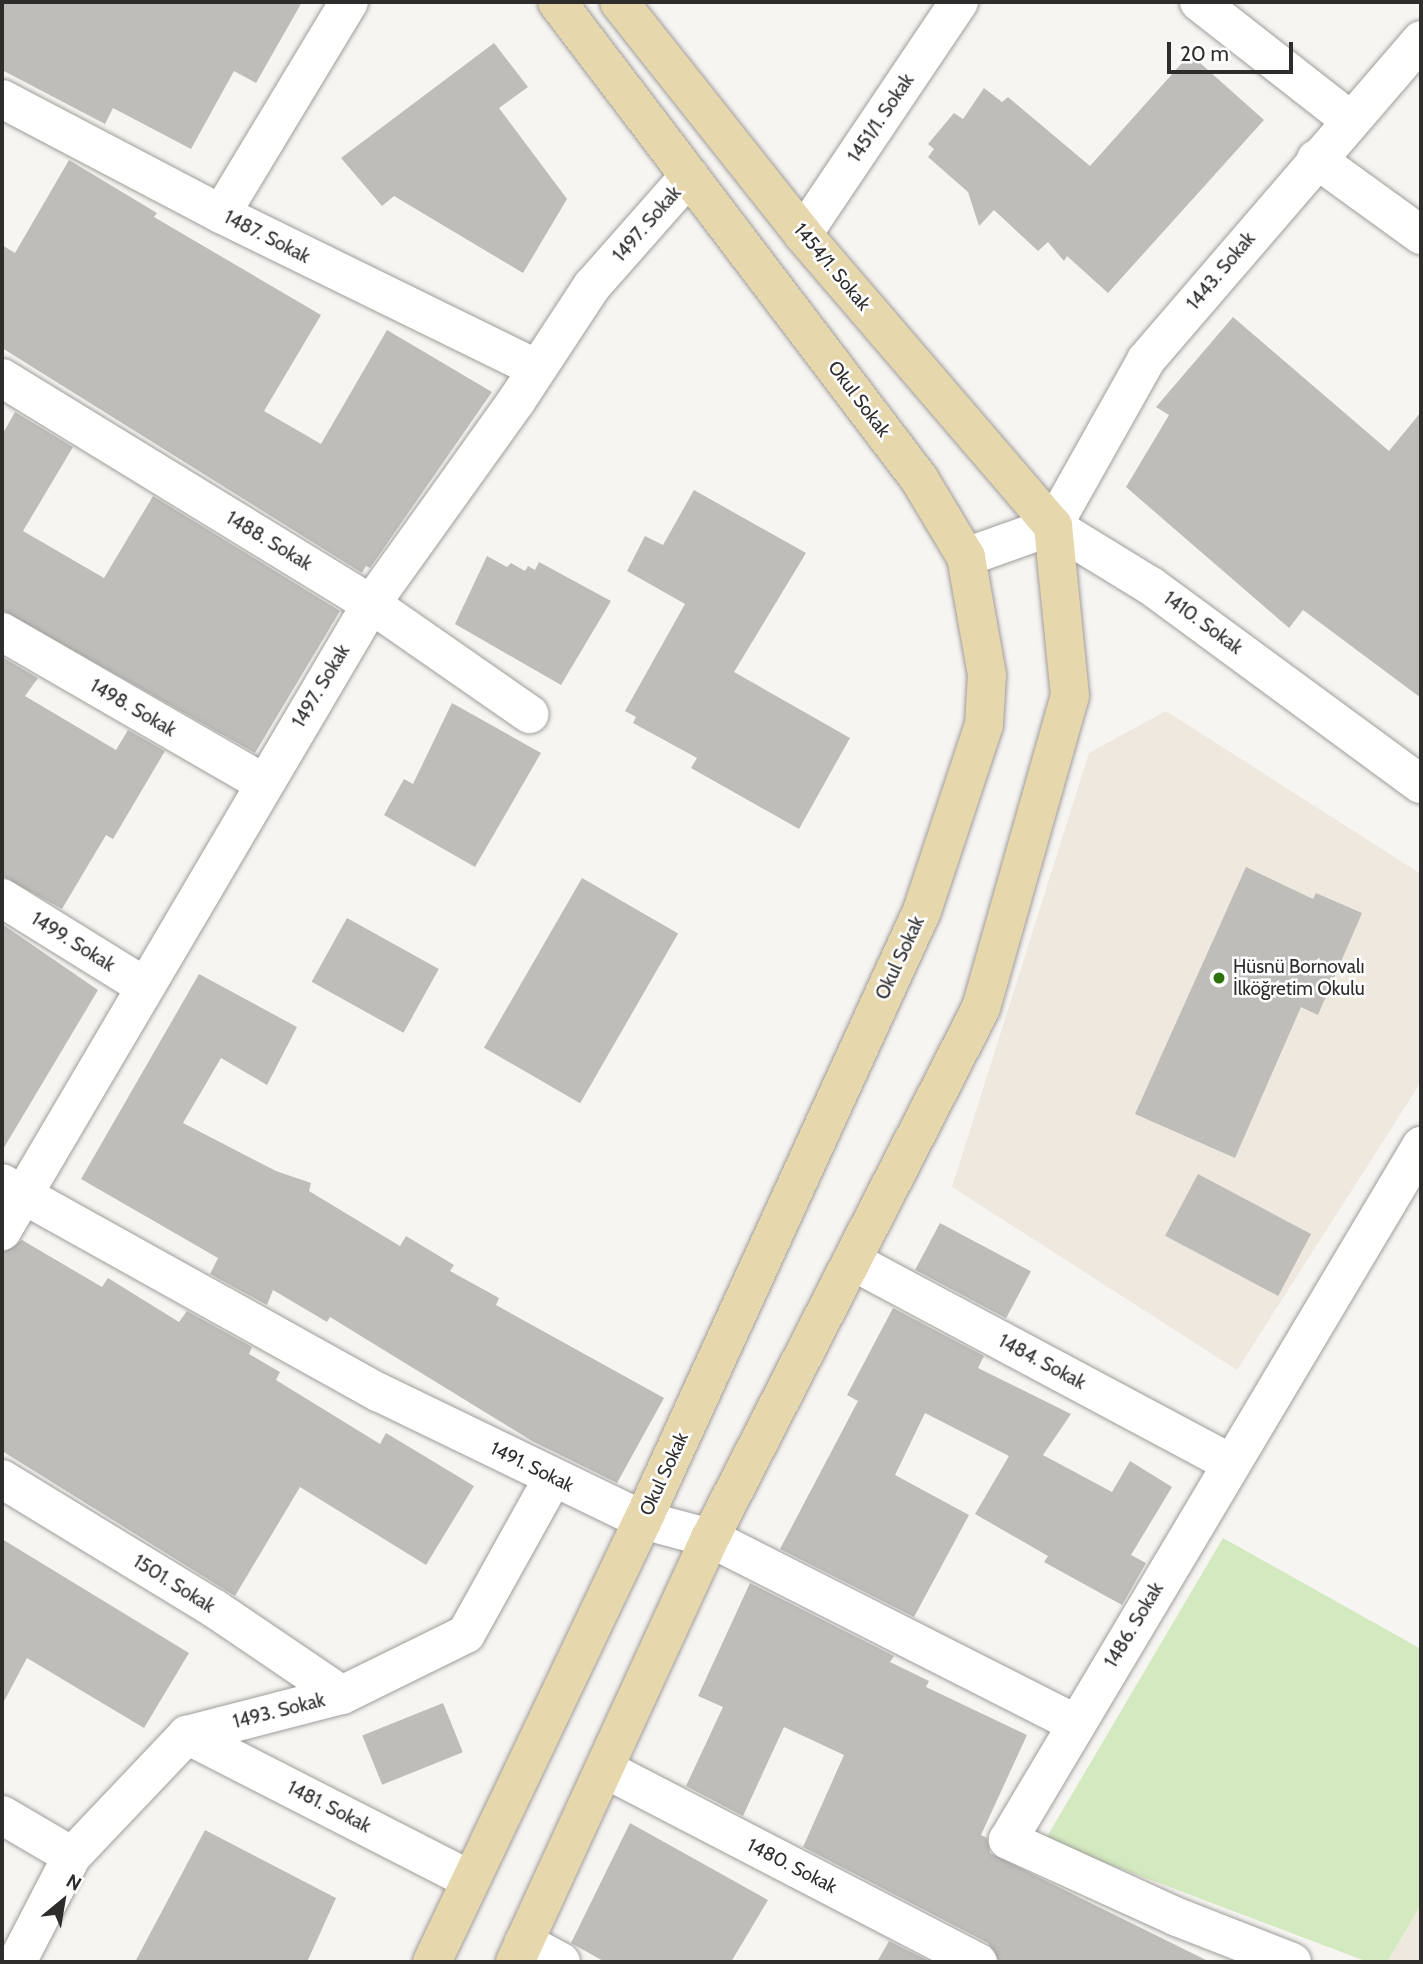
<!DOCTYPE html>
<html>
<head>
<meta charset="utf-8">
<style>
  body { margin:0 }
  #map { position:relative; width:1423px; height:1964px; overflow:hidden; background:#f7f5f2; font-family:Cabin,sans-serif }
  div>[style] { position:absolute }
  .built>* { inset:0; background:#efe8de }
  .green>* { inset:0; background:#d3e9bf }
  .building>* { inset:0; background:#bfbdba; transform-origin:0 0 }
  .roads { filter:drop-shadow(0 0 2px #9f9d9b) drop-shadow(0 0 2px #9f9d9b) }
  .minor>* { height:38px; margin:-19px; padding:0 19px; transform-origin:19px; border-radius:19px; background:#fff }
  .major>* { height:38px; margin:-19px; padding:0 19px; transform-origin:19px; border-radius:19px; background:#e6d7ad }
  .dots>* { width:19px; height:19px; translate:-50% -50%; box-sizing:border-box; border:4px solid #fff; border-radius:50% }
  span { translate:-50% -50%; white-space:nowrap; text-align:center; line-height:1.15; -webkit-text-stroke:5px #fff; paint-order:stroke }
  .street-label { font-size:19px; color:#2e2d2c }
  .poi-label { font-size:19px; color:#2e2d2c }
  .left { translate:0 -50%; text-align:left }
  .frame { position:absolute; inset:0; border:4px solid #2e2d2c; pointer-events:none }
  .north { position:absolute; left:28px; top:1866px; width:70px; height:70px; -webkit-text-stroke:5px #fff; paint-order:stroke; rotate:30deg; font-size:19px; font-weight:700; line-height:28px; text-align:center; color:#2e2d2c }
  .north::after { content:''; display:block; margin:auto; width:24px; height:32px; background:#2e2d2c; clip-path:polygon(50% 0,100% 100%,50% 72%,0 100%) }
  .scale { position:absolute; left:1167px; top:42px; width:126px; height:32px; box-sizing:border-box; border:4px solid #2e2d2c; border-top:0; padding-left:9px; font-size:21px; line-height:24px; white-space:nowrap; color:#2e2d2c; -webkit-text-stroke:5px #fff; paint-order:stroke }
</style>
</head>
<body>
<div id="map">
  <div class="built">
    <div style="clip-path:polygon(1166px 711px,1421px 874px,1421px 1082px,1237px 1370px,952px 1187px,1089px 753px)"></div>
    <div style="clip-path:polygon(1421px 1905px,1421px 1962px,1387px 1962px)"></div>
  </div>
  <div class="green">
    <div style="clip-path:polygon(1223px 1538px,1421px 1649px,1421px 1905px,1387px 1962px,1368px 1962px,1045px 1840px)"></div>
  </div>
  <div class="building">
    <div style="clip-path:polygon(2px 2px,302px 2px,256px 83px,234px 71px,191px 149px,113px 108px,105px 124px,2px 70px)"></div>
    <div style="clip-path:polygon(494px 43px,528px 87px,499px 108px,567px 199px,523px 273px,394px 196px,382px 206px,341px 158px)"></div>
    <div style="clip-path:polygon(1190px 54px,1264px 120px,1108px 293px,1067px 256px,1064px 261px,1048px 242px,1038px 251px,994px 210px,979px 226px,968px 192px,928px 157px,934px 149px,928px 144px,954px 113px,963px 119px,984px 88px,1002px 102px,1008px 97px,1090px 166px)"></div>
    <div style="clip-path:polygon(69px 160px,157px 213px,154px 217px,321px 315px,264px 411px,321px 444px,387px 330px,492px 392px,370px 568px,366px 566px,362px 573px,2px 348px,2px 245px,15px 253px)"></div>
    <div style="clip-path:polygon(1233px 317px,1389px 451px,1421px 412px,1421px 698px,1303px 610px,1289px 628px,1126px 487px,1169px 415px,1156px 407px)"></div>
    <div style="clip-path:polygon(15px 412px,73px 447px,23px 531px,104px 578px,153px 496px,340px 611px,255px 753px,2px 610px,2px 435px)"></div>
    <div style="clip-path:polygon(694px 490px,806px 553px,734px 672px,850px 738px,799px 829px,691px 768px,697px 758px,633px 723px,636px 717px,625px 711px,685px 604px,627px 571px,645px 536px,663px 545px)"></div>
    <div style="clip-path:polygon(487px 556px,507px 567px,511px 563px,525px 571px,528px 566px,535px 570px,539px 562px,611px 601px,561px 685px,455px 624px)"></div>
    <div style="clip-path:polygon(2px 657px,38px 678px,25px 696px,116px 750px,128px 730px,165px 751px,113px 839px,106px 835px,62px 909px,2px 876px)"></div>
    <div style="clip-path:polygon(452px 703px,541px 753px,475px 867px,384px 815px,404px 779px,413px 784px)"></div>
    <div style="clip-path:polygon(1246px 867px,1313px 899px,1316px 893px,1362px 913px,1318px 1015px,1301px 1007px,1235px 1158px,1135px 1114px)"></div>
    <div style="left:582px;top:878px;width:111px;height:196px;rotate:30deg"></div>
    <div style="left:347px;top:918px;width:105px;height:73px;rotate:29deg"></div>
    <div style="clip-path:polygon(2px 924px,98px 990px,2px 1151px)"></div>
    <div style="clip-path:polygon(199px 974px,297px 1027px,267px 1085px,221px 1058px,183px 1123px,276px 1171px,311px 1183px,309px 1191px,400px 1246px,406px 1236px,454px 1265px,450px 1271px,499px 1298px,496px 1305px,664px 1398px,617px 1483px,532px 1441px,330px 1317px,327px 1322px,273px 1290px,267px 1305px,210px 1274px,218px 1258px,81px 1179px)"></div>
    <div style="left:1198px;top:1174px;width:128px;height:70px;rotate:28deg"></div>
    <div style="left:940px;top:1223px;width:103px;height:53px;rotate:28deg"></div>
    <div style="clip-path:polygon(22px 1240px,102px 1287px,108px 1278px,179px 1322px,187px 1311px,252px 1347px,249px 1354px,280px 1372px,276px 1380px,380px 1444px,386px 1433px,474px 1486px,426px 1565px,300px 1487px,235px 1596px,2px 1451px,2px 1253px)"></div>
    <div style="clip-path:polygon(893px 1308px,984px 1356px,978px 1368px,1071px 1414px,1043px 1455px,1112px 1492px,1130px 1461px,1172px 1487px,1131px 1555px,1146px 1563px,1122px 1605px,1044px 1562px,1048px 1556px,975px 1514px,1009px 1456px,925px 1413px,895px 1475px,969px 1515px,914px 1617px,780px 1549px,858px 1401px,847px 1395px)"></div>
    <div style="clip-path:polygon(2px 1539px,189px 1653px,144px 1728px,27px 1658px,2px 1705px)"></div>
    <div style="clip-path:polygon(750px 1583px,894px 1656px,890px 1662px,929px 1681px,926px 1687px,1027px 1735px,981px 1835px,987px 1838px,990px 1853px,1210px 1962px,1000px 1962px,988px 1943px,803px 1847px,844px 1755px,784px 1727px,743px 1816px,686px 1786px,723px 1707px,698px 1696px)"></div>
    <div style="left:443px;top:1703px;width:53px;height:87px;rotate:68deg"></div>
    <div style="clip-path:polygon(630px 1823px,768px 1900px,731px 1962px,605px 1962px,571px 1943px)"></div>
    <div style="clip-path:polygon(205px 1830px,336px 1898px,307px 1962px,135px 1962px)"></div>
    <div style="clip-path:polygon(889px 1941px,931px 1962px,877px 1962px)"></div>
  </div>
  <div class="roads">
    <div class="minor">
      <div style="left:1199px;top:2px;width:192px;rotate:38deg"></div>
      <div style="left:2px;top:99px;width:247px;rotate:27.7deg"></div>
      <div style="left:221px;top:214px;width:351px;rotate:26.1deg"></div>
      <div style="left:1316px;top:159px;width:130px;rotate:35.9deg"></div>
      <div style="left:221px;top:214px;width:248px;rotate:-58.9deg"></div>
      <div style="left:803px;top:234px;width:280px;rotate:-56.1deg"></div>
      <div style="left:2px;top:378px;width:433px;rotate:31.5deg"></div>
      <div style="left:371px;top:604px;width:193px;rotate:34.8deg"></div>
      <div style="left:1053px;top:526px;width:190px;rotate:-60.7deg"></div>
      <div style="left:1146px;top:360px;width:422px;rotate:-49.3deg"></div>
      <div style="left:966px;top:557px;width:92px;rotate:-19.6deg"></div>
      <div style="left:1053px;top:526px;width:115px;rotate:31.5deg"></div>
      <div style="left:1151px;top:586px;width:335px;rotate:36.3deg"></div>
      <div style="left:2px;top:632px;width:302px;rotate:30deg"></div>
      <div style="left:2px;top:898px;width:167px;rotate:31.8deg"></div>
      <div style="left:2px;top:1183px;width:432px;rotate:29.1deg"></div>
      <div style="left:380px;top:1393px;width:292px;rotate:25.8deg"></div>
      <div style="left:643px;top:1520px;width:69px;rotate:15deg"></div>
      <div style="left:710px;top:1538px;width:409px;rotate:26.9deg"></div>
      <div style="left:2px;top:1231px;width:728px;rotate:-59.52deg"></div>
      <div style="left:371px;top:604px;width:251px;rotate:-54.4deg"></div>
      <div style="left:517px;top:400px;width:136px;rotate:-56.7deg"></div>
      <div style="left:592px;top:286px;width:147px;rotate:-48.6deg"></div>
      <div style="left:852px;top:1261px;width:429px;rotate:28.1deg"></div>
      <div style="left:2px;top:1479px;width:250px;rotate:31.4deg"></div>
      <div style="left:215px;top:1609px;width:153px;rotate:34.1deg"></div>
      <div style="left:187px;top:1735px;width:318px;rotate:27.1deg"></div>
      <div style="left:605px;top:1769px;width:420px;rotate:27.4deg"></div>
      <div style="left:2px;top:1815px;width:81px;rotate:30.4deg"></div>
      <div style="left:524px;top:1942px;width:42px;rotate:28.4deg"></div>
      <div style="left:17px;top:1962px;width:119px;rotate:-62.6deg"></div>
      <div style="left:72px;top:1856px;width:167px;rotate:-46.5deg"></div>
      <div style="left:187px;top:1735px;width:160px;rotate:-14.5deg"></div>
      <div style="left:342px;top:1695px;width:138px;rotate:-26.2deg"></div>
      <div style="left:466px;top:1634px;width:179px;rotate:-60.9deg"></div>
      <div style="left:1292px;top:1962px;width:123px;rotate:-158.6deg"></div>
      <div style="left:1177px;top:1917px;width:186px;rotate:-155.5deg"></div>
      <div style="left:1008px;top:1840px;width:808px;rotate:-59.24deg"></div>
    </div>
    <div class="major">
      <div style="left:432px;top:1962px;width:490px;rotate:-64.5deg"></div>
      <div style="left:643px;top:1520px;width:670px;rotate:-65.39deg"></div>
      <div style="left:922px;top:911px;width:196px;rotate:-71.6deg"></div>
      <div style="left:984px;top:725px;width:50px;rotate:-86.6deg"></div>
      <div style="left:987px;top:675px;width:120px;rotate:-100.1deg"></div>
      <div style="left:966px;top:557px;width:90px;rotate:-120.9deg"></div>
      <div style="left:920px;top:480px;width:600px;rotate:-127.21deg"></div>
      <div style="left:515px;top:1962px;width:467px;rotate:-65.3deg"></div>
      <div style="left:710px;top:1538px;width:595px;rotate:-62.92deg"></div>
      <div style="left:981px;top:1008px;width:324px;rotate:-74.1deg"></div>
      <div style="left:1070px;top:696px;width:171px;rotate:-95.7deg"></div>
      <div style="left:1053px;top:526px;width:384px;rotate:-130.6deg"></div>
      <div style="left:803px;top:234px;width:296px;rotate:-128.4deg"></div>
    </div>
  </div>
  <div class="dots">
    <div style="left:1219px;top:978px;background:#2d710d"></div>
  </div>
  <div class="street-label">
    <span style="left:881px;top:118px;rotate:-56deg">1451/1. Sokak</span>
    <span style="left:647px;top:224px;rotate:-49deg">1497. Sokak</span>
    <span style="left:267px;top:237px;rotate:27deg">1487. Sokak</span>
    <span style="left:832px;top:267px;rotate:50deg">1454/1. Sokak</span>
    <span style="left:1221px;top:271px;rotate:-50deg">1443. Sokak</span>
    <span style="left:859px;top:399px;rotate:53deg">Okul Sokak</span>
    <span style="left:269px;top:541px;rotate:31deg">1488. Sokak</span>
    <span style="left:1203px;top:623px;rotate:36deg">1410. Sokak</span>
    <span style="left:321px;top:686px;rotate:-59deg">1497. Sokak</span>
    <span style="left:133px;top:708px;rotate:30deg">1498. Sokak</span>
    <span style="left:73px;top:942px;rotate:32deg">1499. Sokak</span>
    <span style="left:900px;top:958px;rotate:-65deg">Okul Sokak</span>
    <span style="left:1042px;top:1362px;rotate:28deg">1484. Sokak</span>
    <span style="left:532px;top:1467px;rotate:26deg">1491. Sokak</span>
    <span style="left:664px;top:1474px;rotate:-65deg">Okul Sokak</span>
    <span style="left:174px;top:1584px;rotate:32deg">1501. Sokak</span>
    <span style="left:1134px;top:1625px;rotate:-59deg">1486. Sokak</span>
    <span style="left:279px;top:1711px;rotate:-14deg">1493. Sokak</span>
    <span style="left:329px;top:1807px;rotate:27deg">1481. Sokak</span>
    <span style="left:792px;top:1866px;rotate:27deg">1480. Sokak</span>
  </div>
  <div class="poi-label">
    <span class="left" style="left:1233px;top:978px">Hüsnü Bornovalı<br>İlköğretim Okulu</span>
  </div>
  <div class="frame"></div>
  <div class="north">N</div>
  <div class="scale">20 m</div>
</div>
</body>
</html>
